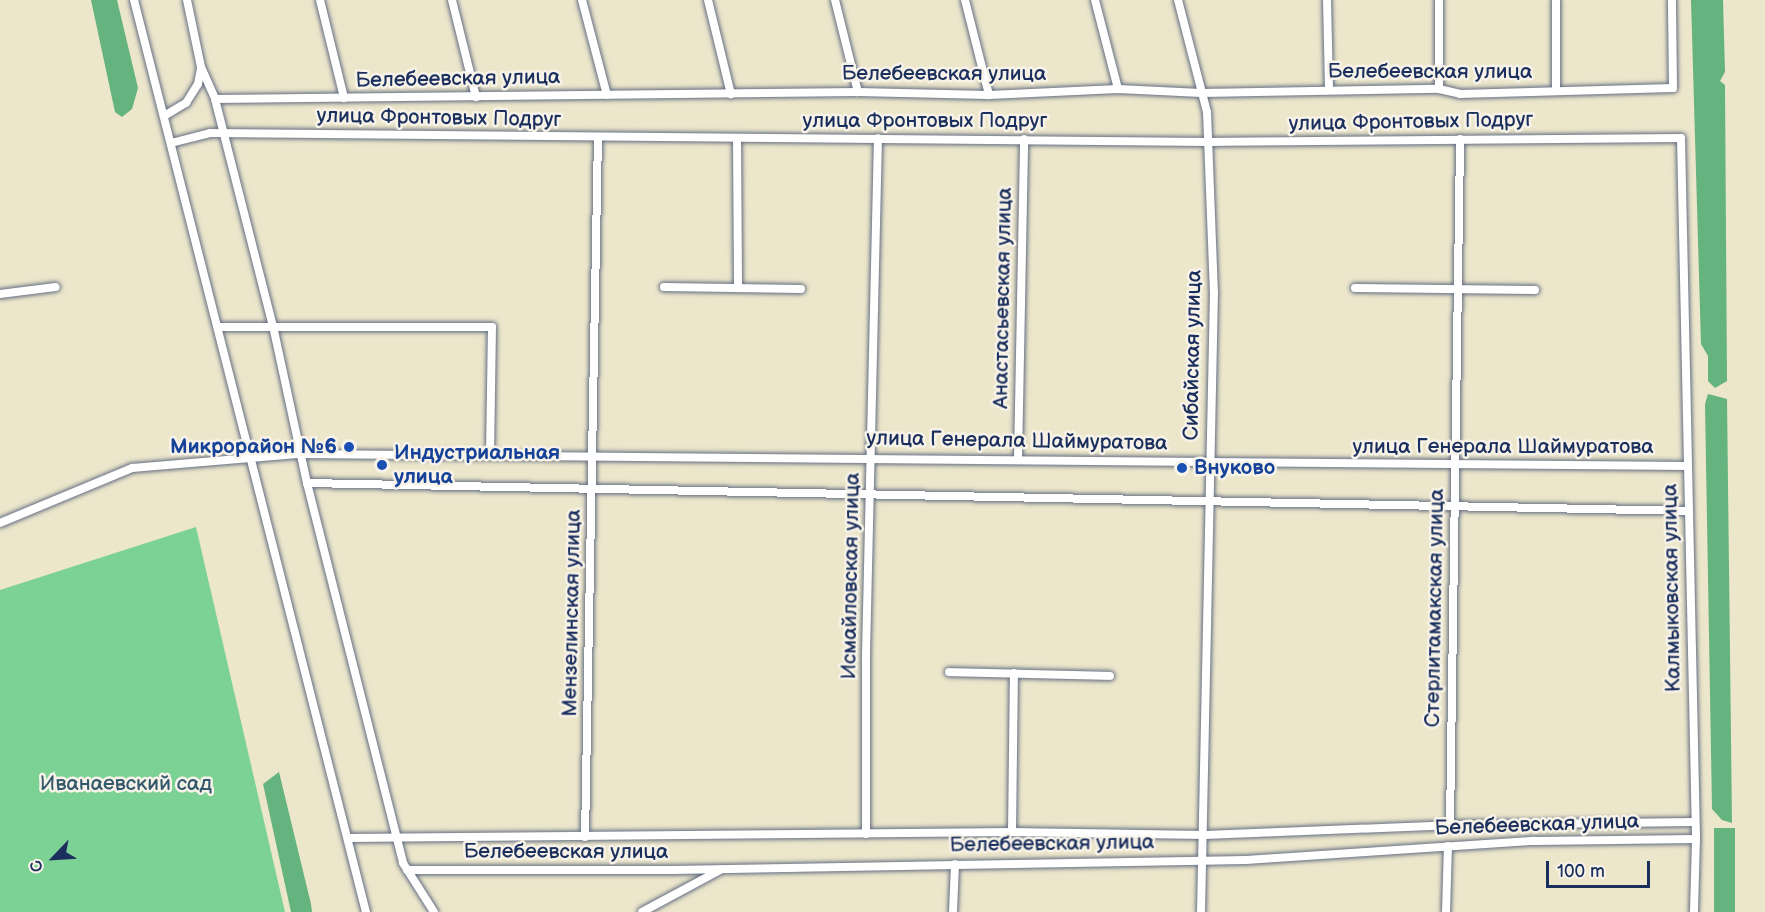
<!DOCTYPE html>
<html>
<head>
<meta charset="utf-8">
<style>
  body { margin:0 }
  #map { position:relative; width:1765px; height:912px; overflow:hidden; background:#ece6cb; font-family:"Balsamiq Sans",sans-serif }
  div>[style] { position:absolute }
  .green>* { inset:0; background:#7cd195 }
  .forest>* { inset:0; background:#65b37e; transform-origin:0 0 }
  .roads { filter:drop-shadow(0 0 2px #646f84) drop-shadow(0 0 2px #646f84) }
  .minor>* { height:8px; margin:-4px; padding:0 4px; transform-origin:4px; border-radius:4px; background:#fff }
  .dots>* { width:16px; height:16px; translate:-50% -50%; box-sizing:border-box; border:3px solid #f7f3e8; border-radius:50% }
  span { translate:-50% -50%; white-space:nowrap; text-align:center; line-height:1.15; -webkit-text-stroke:5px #f7f3e8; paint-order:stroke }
  .street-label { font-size:21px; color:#1b2f5e }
  .transit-label { font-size:21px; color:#164399; font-weight:700 }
  .right { translate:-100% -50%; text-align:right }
  .left { translate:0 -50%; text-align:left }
  .park-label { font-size:21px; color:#33586c }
  .north { position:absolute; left:24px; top:828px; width:60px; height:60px; -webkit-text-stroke:4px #f7f3e8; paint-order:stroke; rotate:245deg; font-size:16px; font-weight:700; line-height:24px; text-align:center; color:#1b2f5e }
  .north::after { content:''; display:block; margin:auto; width:21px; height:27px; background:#1b2f5e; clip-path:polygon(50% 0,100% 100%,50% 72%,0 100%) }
  .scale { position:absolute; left:1546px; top:861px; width:104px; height:27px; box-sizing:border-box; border:3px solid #1b2f5e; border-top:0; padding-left:8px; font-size:18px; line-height:21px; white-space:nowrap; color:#1b2f5e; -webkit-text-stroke:4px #f7f3e8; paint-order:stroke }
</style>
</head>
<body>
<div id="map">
  <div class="green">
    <div style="clip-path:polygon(196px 527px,285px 912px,0 912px,0 590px)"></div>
  </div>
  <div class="forest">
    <div style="clip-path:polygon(91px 0,117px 0,138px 88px,132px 109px,122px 117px,115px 112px)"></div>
    <div style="clip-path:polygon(1691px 0,1723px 0,1725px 72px,1720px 81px,1725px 85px,1727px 381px,1715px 388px,1708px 381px,1708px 356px,1701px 344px)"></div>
    <div style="clip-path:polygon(1708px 394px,1727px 399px,1732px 823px,1722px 820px,1712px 809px,1705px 404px)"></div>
    <div style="clip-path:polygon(279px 772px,311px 904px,312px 912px,291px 912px,263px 784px)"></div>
    <div style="left:1735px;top:828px;width:84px;height:21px;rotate:90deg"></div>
  </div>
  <div class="roads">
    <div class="minor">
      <div style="left:134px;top:0;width:941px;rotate:75.73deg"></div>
      <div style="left:187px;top:0;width:68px;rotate:78.2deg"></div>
      <div style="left:201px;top:67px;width:35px;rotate:66deg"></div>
      <div style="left:215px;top:99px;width:234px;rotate:75.7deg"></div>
      <div style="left:273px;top:326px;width:161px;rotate:77.8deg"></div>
      <div style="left:307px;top:483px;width:392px;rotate:75.8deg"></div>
      <div style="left:403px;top:863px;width:58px;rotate:57.7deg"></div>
      <div style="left:320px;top:0;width:101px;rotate:76.2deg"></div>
      <div style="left:452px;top:0;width:100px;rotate:76.1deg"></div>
      <div style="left:582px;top:0;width:98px;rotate:75.3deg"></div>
      <div style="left:708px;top:0;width:97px;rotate:76.3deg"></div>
      <div style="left:835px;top:0;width:95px;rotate:76deg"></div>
      <div style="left:965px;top:0;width:98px;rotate:75.8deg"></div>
      <div style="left:1095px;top:0;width:92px;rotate:75.5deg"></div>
      <div style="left:1178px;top:0;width:116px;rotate:75.5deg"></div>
      <div style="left:1207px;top:112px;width:180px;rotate:87.8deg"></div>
      <div style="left:1214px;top:292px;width:620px;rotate:91.2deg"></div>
      <div style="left:1327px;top:0;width:90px;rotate:88.7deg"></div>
      <div style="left:1439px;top:0;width:89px;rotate:90deg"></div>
      <div style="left:1556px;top:0;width:89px;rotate:90deg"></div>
      <div style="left:215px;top:99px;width:643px;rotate:-0.62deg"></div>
      <div style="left:858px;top:92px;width:131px;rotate:1.3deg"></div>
      <div style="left:989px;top:95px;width:129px;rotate:-2.7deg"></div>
      <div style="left:1118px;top:89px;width:83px;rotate:2.8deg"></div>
      <div style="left:1201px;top:93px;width:238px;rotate:-1deg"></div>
      <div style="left:1439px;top:89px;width:22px;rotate:13deg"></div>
      <div style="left:1460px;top:94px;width:213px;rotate:-1.6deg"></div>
      <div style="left:1673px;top:88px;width:88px;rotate:-90.7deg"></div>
      <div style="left:164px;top:116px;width:26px;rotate:-31deg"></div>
      <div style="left:186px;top:103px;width:22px;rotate:-58deg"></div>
      <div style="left:198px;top:84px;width:15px;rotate:-79deg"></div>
      <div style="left:737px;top:138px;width:150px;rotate:89.6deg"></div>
      <div style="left:171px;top:143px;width:40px;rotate:-14.4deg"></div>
      <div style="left:210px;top:133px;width:1000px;rotate:0.52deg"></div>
      <div style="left:1210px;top:142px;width:471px;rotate:-0.5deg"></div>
      <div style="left:1681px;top:138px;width:701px;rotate:88.77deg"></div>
      <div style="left:1696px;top:839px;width:73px;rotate:91.6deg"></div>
      <div style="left:664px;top:287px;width:137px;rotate:0.8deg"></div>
      <div style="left:1355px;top:288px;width:180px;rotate:0.6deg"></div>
      <div style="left:0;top:294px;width:56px;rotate:-7.1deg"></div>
      <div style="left:219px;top:327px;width:273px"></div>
      <div style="left:492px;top:327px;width:128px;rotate:90.9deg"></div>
      <div style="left:1018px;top:459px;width:320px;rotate:-88.9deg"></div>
      <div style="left:307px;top:483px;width:1382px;rotate:1.16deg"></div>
      <div style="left:0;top:523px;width:143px;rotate:-22.6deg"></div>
      <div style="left:132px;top:468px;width:169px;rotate:-4.8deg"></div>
      <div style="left:300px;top:454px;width:1388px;rotate:0.5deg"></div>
      <div style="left:949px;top:672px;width:161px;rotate:1.4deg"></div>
      <div style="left:1450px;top:825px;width:686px;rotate:-89.16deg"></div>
      <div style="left:1012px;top:832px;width:159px;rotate:-89.3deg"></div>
      <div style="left:866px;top:834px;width:180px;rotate:-90deg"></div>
      <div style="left:866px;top:654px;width:516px;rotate:-88.67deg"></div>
      <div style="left:585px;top:837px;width:700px;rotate:-88.94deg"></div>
      <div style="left:348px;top:838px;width:664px;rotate:-0.52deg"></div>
      <div style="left:1012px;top:832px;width:193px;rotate:0.9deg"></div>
      <div style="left:1205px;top:835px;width:245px;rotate:-2.3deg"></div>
      <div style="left:1450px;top:825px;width:244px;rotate:-0.7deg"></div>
      <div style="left:407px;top:870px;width:265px"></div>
      <div style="left:672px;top:870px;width:574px;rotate:-1deg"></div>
      <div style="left:1246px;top:860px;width:289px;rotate:-3.8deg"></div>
      <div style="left:1534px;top:841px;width:162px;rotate:-0.7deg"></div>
      <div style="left:642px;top:912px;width:89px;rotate:-28.3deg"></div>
      <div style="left:953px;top:912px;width:48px;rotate:-87.6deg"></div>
      <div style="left:1446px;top:912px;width:66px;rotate:-88.3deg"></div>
    </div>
  </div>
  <div class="dots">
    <div style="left:349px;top:447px;background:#1a4fb4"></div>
    <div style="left:382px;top:465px;background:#1a4fb4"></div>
    <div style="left:1182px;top:468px;background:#1a4fb4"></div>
  </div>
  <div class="street-label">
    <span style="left:1430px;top:72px">Белебеевская улица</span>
    <span style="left:944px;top:74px">Белебеевская улица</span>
    <span style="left:458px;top:79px;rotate:-1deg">Белебеевская улица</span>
    <span style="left:439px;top:118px;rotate:1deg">улица Фронтовых Подруг</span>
    <span style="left:925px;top:121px">улица Фронтовых Подруг</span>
    <span style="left:1411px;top:122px;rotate:-1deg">улица Фронтовых Подруг</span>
    <span style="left:1003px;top:298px;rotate:-89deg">Анастасьевская улица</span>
    <span style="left:1193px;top:355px;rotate:-89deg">Сибайская улица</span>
    <span style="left:1017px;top:441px;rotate:1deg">улица Генерала Шаймуратова</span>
    <span style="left:1503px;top:447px">улица Генерала Шаймуратова</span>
    <span style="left:851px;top:576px;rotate:-89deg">Исмайловская улица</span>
    <span style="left:1672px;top:588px;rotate:-91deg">Калмыковская улица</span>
    <span style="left:1435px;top:608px;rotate:-89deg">Стерлитамакская улица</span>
    <span style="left:572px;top:613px;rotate:-89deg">Мензелинская улица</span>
    <span style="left:1537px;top:825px;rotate:-2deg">Белебеевская улица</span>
    <span style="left:1052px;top:844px;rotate:-1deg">Белебеевская улица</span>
    <span style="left:566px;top:852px">Белебеевская улица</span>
  </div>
  <div class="transit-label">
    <span class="right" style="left:337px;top:447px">Микрорайон №6</span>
    <span class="left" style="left:394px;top:465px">Индустриальная<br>улица</span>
    <span class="left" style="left:1194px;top:468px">Внуково</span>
  </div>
  <div class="park-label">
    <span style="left:126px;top:784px">Иванаевский сад</span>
  </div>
  <div class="north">С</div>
  <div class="scale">100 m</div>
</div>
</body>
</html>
